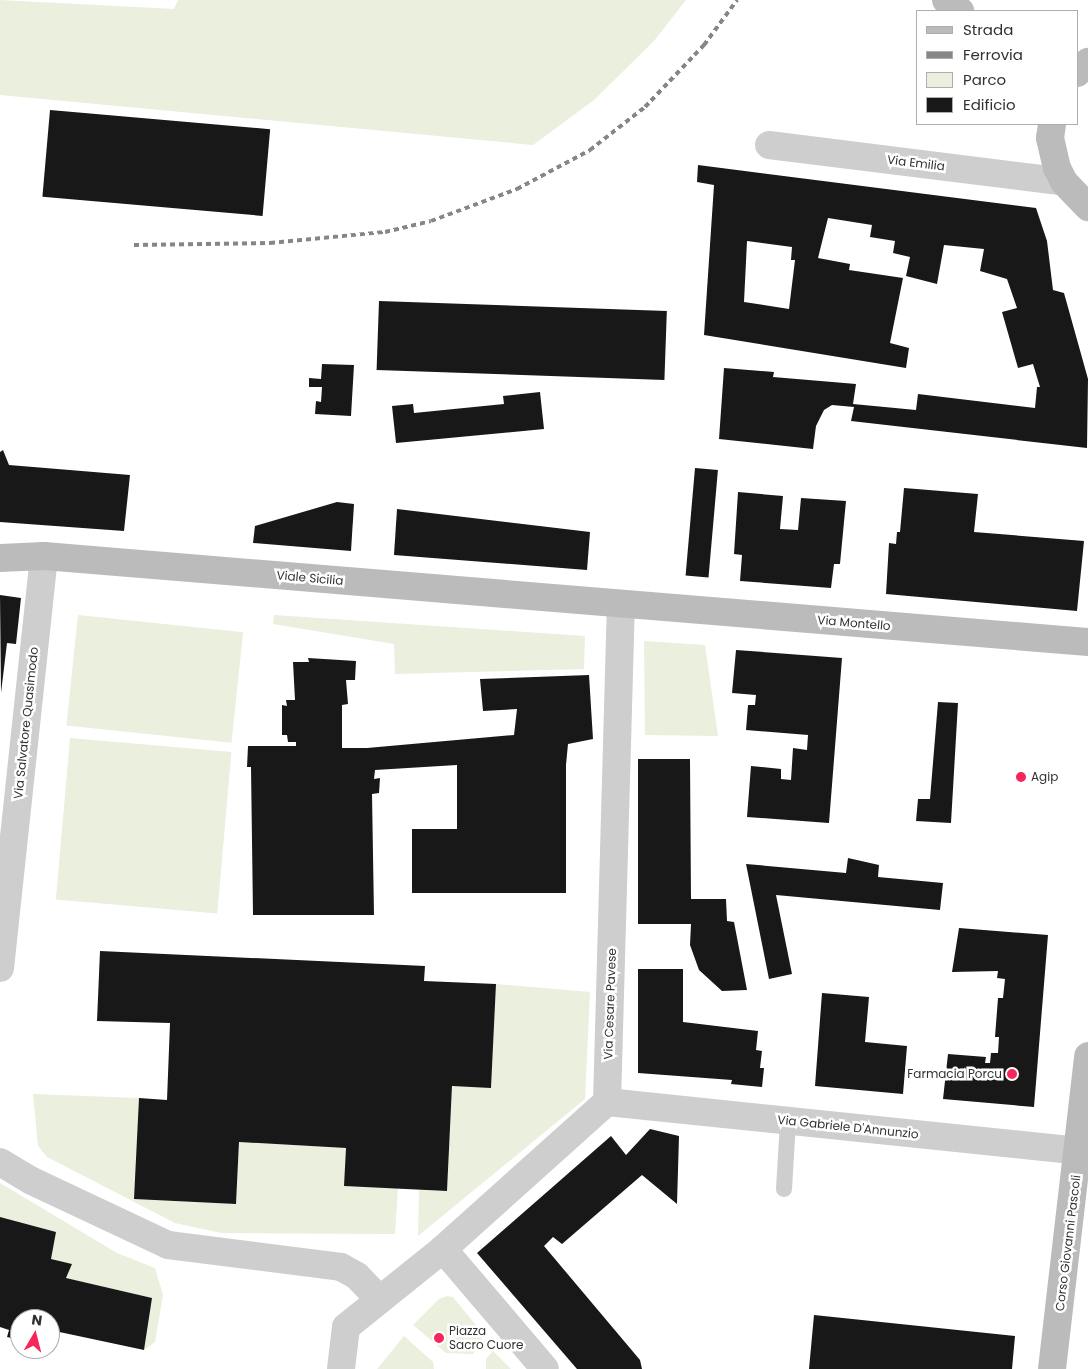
<!DOCTYPE html>
<html>
<head>
<meta charset="utf-8">
<style>
  body { margin:0 }
  #map { position:relative; width:1088px; height:1369px; overflow:hidden; background:#fff; font-family:Poppins,sans-serif }
  div>[style] { position:absolute }
  .green>* { inset:0; background:#eaefde; transform-origin:0 0 }
  .building>* { inset:0; background:#181818; transform-origin:0 0 }
  .service>* { height:16px; margin:-8px; padding:0 8px; transform-origin:8px; border-radius:8px; background:#cecece }
  .minor>* { height:28px; margin:-14px; padding:0 14px; transform-origin:14px; border-radius:14px; background:#cecece }
  .secondary>* { height:28px; margin:-14px; padding:0 14px; transform-origin:14px; border-radius:14px; background:#bbb }
  .rail>* { height:4px; margin-top:-2px; transform-origin:0; background:repeating-linear-gradient(90deg,#868686 0 5px,transparent 0 9px) }
  .dots>* { width:14px; height:14px; translate:-50% -50%; box-sizing:border-box; border:2px solid #fff; border-radius:50% }
  span { translate:-50% -50%; white-space:nowrap; text-align:center; line-height:1.15; -webkit-text-stroke:5px #fff; paint-order:stroke }
  .street-label { font-size:12px; color:#313131 }
  .poi-label { font-size:12px; color:#313131 }
  .left { translate:0 -50%; text-align:left }
  .right { translate:-100% -50%; text-align:right }
  .legend { position:absolute; left:916px; top:10px; width:162px; height:115px; box-sizing:border-box; background:#fff; border:1px solid #adadad; margin:0; padding:6px 9px; list-style:none; font-size:15px; color:#313131 }
  .legend li { display:flex; align-items:center; gap:10px; height:25px }
  .legend b { width:25px; border:1px solid #adadad }
  .north { position:absolute; left:10px; top:1309px; width:50px; height:50px; box-sizing:border-box; background:#fff; border:1px solid #adadad; border-radius:50%; rotate:8deg; font-size:14px; font-weight:700; line-height:20px; text-align:center; color:#313131 }
  .north::after { content:''; display:block; margin:auto; width:18px; height:22px; background:#f6255b; clip-path:polygon(50% 0,100% 100%,50% 72%,0 100%) }
</style>
</head>
<body>
<div id="map">
  <div class="green">
    <div style="clip-path:polygon(0 0,174px 9px,178px 0,686px 0,654px 41px,594px 100px,533px 145px,0 95px)"></div>
    <div style="left:78px;top:615px;width:166px;height:111px;rotate:6deg"></div>
    <div style="clip-path:polygon(274px 615px,585px 636px,584px 669px,395px 674px,394px 644px,273px 624px)"></div>
    <div style="clip-path:polygon(644px 641px,705px 645px,718px 736px,645px 735px)"></div>
    <div style="left:70px;top:738px;width:162px;height:162px;rotate:5deg"></div>
    <div style="clip-path:polygon(496px 984px,590px 992px,585px 1099px,418px 1236px,419px 1190px,447px 1191px,452px 1086px,491px 1087px)"></div>
    <div style="clip-path:polygon(33px 1094px,139px 1098px,135px 1199px,236px 1204px,239px 1142px,346px 1148px,345px 1186px,398px 1188px,395px 1234px,221px 1233px,175px 1223px,47px 1157px,38px 1146px)"></div>
    <div style="clip-path:polygon(0 1183px,117px 1253px,155px 1268px,163px 1295px,155px 1342px,144px 1350px,151px 1298px,66px 1278px,72px 1264px,51px 1259px,0 1217px)"></div>
    <div style="clip-path:polygon(447px 1296px,453px 1297px,484px 1335px,473px 1354px,446px 1353px,413px 1325px,439px 1299px)"></div>
    <div style="clip-path:polygon(404px 1336px,433px 1362px,434px 1369px,377px 1369px)"></div>
    <div style="clip-path:polygon(493px 1351px,511px 1369px,486px 1369px,486px 1359px)"></div>
  </div>
  <div class="building">
    <div style="left:50px;top:110px;width:221px;height:87px;rotate:5deg"></div>
    <div style="clip-path:polygon(evenodd,698px 165px,1036px 208px,1047px 241px,1053px 290px,1064px 293px,1088px 379px,1087px 448px,851px 421px,854px 407px,832px 405px,824px 410px,816px 426px,813px 449px,719px 439px,724px 368px,774px 372px,773px 377px,856px 384px,853px 404px,916px 410px,918px 394px,1035px 408px,1037px 387px,1040px 387px,1033px 364px,1018px 368px,1002px 312px,1017px 308px,1007px 279px,980px 271px,984px 249px,944px 245px,937px 284px,906px 276px,910px 257px,893px 253px,895px 241px,870px 237px,872px 225px,828px 218px,818px 258px,850px 264px,849px 270px,903px 278px,890px 343px,909px 348px,906px 368px,704px 335px,714px 185px,697px 182px,698px 165px,747px 241px,792px 247px,791px 260px,795px 260px,789px 309px,744px 302px,747px 241px)"></div>
    <div style="left:379px;top:301px;width:288px;height:69px;rotate:2deg"></div>
    <div style="clip-path:polygon(322px 364px,354px 365px,351px 416px,315px 414px,316px 401px,321px 402px,322px 387px,309px 387px,309px 378px,321px 379px)"></div>
    <div style="clip-path:polygon(540px 392px,544px 429px,396px 443px,392px 406px,413px 404px,414px 413px,504px 404px,503px 396px)"></div>
    <div style="clip-path:polygon(3px 450px,9px 465px,130px 475px,124px 531px,0 522px,0 452px)"></div>
    <div style="left:695px;top:468px;width:23px;height:108px;rotate:5deg"></div>
    <div style="clip-path:polygon(904px 488px,978px 494px,974px 532px,1084px 541px,1077px 611px,886px 594px,889px 543px,896px 544px,897px 532px,900px 532px)"></div>
    <div style="clip-path:polygon(738px 492px,783px 496px,780px 529px,798px 530px,801px 498px,846px 501px,840px 564px,834px 564px,831px 588px,740px 581px,742px 555px,734px 554px)"></div>
    <div style="clip-path:polygon(337px 502px,354px 504px,351px 551px,253px 543px,255px 526px)"></div>
    <div style="clip-path:polygon(397px 509px,590px 532px,587px 570px,394px 555px)"></div>
    <div style="clip-path:polygon(0 595px,21px 598px,16px 644px,7px 643px,1px 693px)"></div>
    <div style="clip-path:polygon(736px 650px,842px 658px,829px 823px,747px 817px,751px 766px,781px 769px,781px 779px,791px 780px,793px 748px,807px 750px,808px 735px,746px 730px,748px 705px,755px 705px,756px 695px,732px 693px)"></div>
    <div style="clip-path:polygon(308px 658px,356px 661px,355px 680px,346px 680px,348px 704px,342px 705px,342px 748px,367px 748px,514px 735px,517px 709px,483px 711px,480px 679px,589px 675px,593px 739px,568px 744px,566px 765px,566px 893px,412px 893px,412px 829px,457px 829px,457px 765px,375px 770px,374px 779px,380px 778px,379px 793px,372px 794px,374px 915px,253px 915px,251px 767px,247px 767px,248px 746px,296px 746px,296px 742px,288px 742px,287px 735px,282px 735px,282px 705px,287px 706px,286px 700px,295px 700px,293px 662px,309px 662px)"></div>
    <div style="clip-path:polygon(938px 702px,958px 703px,951px 823px,916px 821px,918px 799px,930px 799px)"></div>
    <div style="clip-path:polygon(638px 759px,690px 759px,691px 899px,726px 899px,727px 921px,734px 922px,747px 990px,722px 991px,699px 970px,690px 945px,691px 924px,638px 924px)"></div>
    <div style="clip-path:polygon(848px 858px,879px 865px,878px 877px,943px 883px,940px 910px,776px 895px,792px 974px,769px 979px,746px 864px,846px 873px)"></div>
    <div style="clip-path:polygon(959px 928px,1048px 935px,1034px 1107px,943px 1099px,948px 1054px,986px 1057px,985px 1063px,990px 1063px,991px 1053px,998px 1053px,999px 1037px,995px 1037px,998px 998px,1003px 998px,1005px 979px,997px 978px,998px 971px,952px 972px)"></div>
    <div style="clip-path:polygon(100px 951px,425px 966px,424px 981px,496px 984px,491px 1088px,452px 1086px,447px 1191px,344px 1186px,346px 1148px,239px 1142px,236px 1204px,134px 1199px,139px 1098px,167px 1100px,170px 1023px,97px 1021px)"></div>
    <div style="clip-path:polygon(638px 969px,683px 969px,683px 1022px,758px 1031px,756px 1050px,762px 1051px,760px 1068px,764px 1068px,762px 1087px,731px 1084px,732px 1080px,638px 1073px)"></div>
    <div style="clip-path:polygon(822px 993px,869px 997px,865px 1042px,907px 1046px,903px 1094px,815px 1086px)"></div>
    <div style="clip-path:polygon(650px 1129px,679px 1136px,677px 1204px,642px 1175px,562px 1244px,553px 1237px,544px 1246px,640px 1360px,642px 1369px,577px 1369px,477px 1253px,611px 1136px,626px 1155px)"></div>
    <div style="clip-path:polygon(0 1217px,56px 1232px,51px 1259px,72px 1264px,66px 1278px,152px 1298px,144px 1350px,50px 1330px,50px 1319px,20px 1319px,20px 1340px,7px 1337px,9px 1330px,0 1327px)"></div>
    <div style="clip-path:polygon(814px 1315px,1015px 1336px,1012px 1369px,809px 1369px)"></div>
  </div>
  <div class="service">
    <div style="left:784px;top:1189px;width:68px;rotate:-86.6deg"></div>
  </div>
  <div class="minor">
    <div style="left:769px;top:145px;width:297px;rotate:7.1deg"></div>
    <div style="left:0;top:968px;width:414px;rotate:-83.9deg"></div>
    <div style="left:607px;top:1102px;width:484px;rotate:5.9deg"></div>
    <div style="left:0;top:1162px;width:37px;rotate:31deg"></div>
    <div style="left:32px;top:1181px;width:150px;rotate:25.2deg"></div>
    <div style="left:168px;top:1245px;width:174px;rotate:7.2deg"></div>
    <div style="left:341px;top:1267px;width:18px;rotate:29deg"></div>
    <div style="left:357px;top:1276px;width:33px;rotate:46deg"></div>
    <div style="left:443px;top:1249px;width:157px;rotate:49.6deg"></div>
    <div style="left:341px;top:1369px;width:42px;rotate:-83.2deg"></div>
    <div style="left:346px;top:1327px;width:124px;rotate:-38.8deg"></div>
    <div style="left:443px;top:1249px;width:220px;rotate:-41.9deg"></div>
    <div style="left:607px;top:1102px;width:498px;rotate:-88.4deg"></div>
  </div>
  <div class="secondary">
    <div style="left:946px;top:0;width:18px;rotate:38deg"></div>
    <div style="left:1077px;top:73px;width:16px;rotate:-45deg"></div>
    <div style="left:1052px;top:124px;width:14px;rotate:98deg"></div>
    <div style="left:1050px;top:138px;width:31px;rotate:77deg"></div>
    <div style="left:1057px;top:168px;width:16px;rotate:63deg"></div>
    <div style="left:1064px;top:182px;width:35px;rotate:46deg"></div>
    <div style="left:0;top:558px;width:44px;rotate:-2.6deg"></div>
    <div style="left:44px;top:556px;width:1048px;rotate:4.71deg"></div>
    <div style="left:1052px;top:1369px;width:315px;rotate:-83.4deg"></div>
  </div>
  <div class="rail">
    <div style="left:134px;top:245px;width:136px;rotate:-0.8deg"></div>
    <div style="left:270px;top:243px;width:116px;rotate:-5.5deg"></div>
    <div style="left:385px;top:232px;width:47px;rotate:-13.4deg"></div>
    <div style="left:431px;top:221px;width:92px;rotate:-20.4deg"></div>
    <div style="left:517px;top:189px;width:83px;rotate:-28.1deg"></div>
    <div style="left:590px;top:150px;width:70px;rotate:-38deg"></div>
    <div style="left:645px;top:107px;width:86px;rotate:-46.4deg"></div>
    <div style="left:704px;top:45px;width:56px;rotate:-53.7deg"></div>
  </div>
  <div class="dots">
    <div style="left:1021px;top:777px;background:#f6255b"></div>
    <div style="left:1012px;top:1074px;background:#f6255b"></div>
    <div style="left:439px;top:1338px;background:#f6255b"></div>
  </div>
  <div class="street-label">
    <span style="left:916px;top:163px;rotate:7deg">Via Emilia</span>
    <span style="left:310px;top:578px;rotate:5deg">Viale Sicilia</span>
    <span style="left:854px;top:623px;rotate:5deg">Via Montello</span>
    <span style="left:26px;top:723px;rotate:-84deg">Via Salvatore Quasimodo</span>
    <span style="left:610px;top:1004px;rotate:-88deg">Via Cesare Pavese</span>
    <span style="left:848px;top:1127px;rotate:6deg">Via Gabriele D'Annunzio</span>
    <span style="left:1068px;top:1243px;rotate:-83deg">Corso Giovanni Pascoli</span>
  </div>
  <div class="poi-label">
    <span class="left" style="left:1031px;top:777px">Agip</span>
    <span class="right" style="left:1002px;top:1074px">Farmacia Porcu</span>
    <span class="left" style="left:449px;top:1338px">Piazza<br>Sacro Cuore</span>
  </div>
  <ul class="legend">
  <li><b style="height:6px;background:#bbb"></b>Strada</li>
  <li><b style="height:6px;background:#868686"></b>Ferrovia</li>
  <li><b style="height:14px;background:#eaefde"></b>Parco</li>
  <li><b style="height:14px;background:#181818"></b>Edificio</li>
  </ul>
  <div class="north">N</div>
</div>
</body>
</html>
